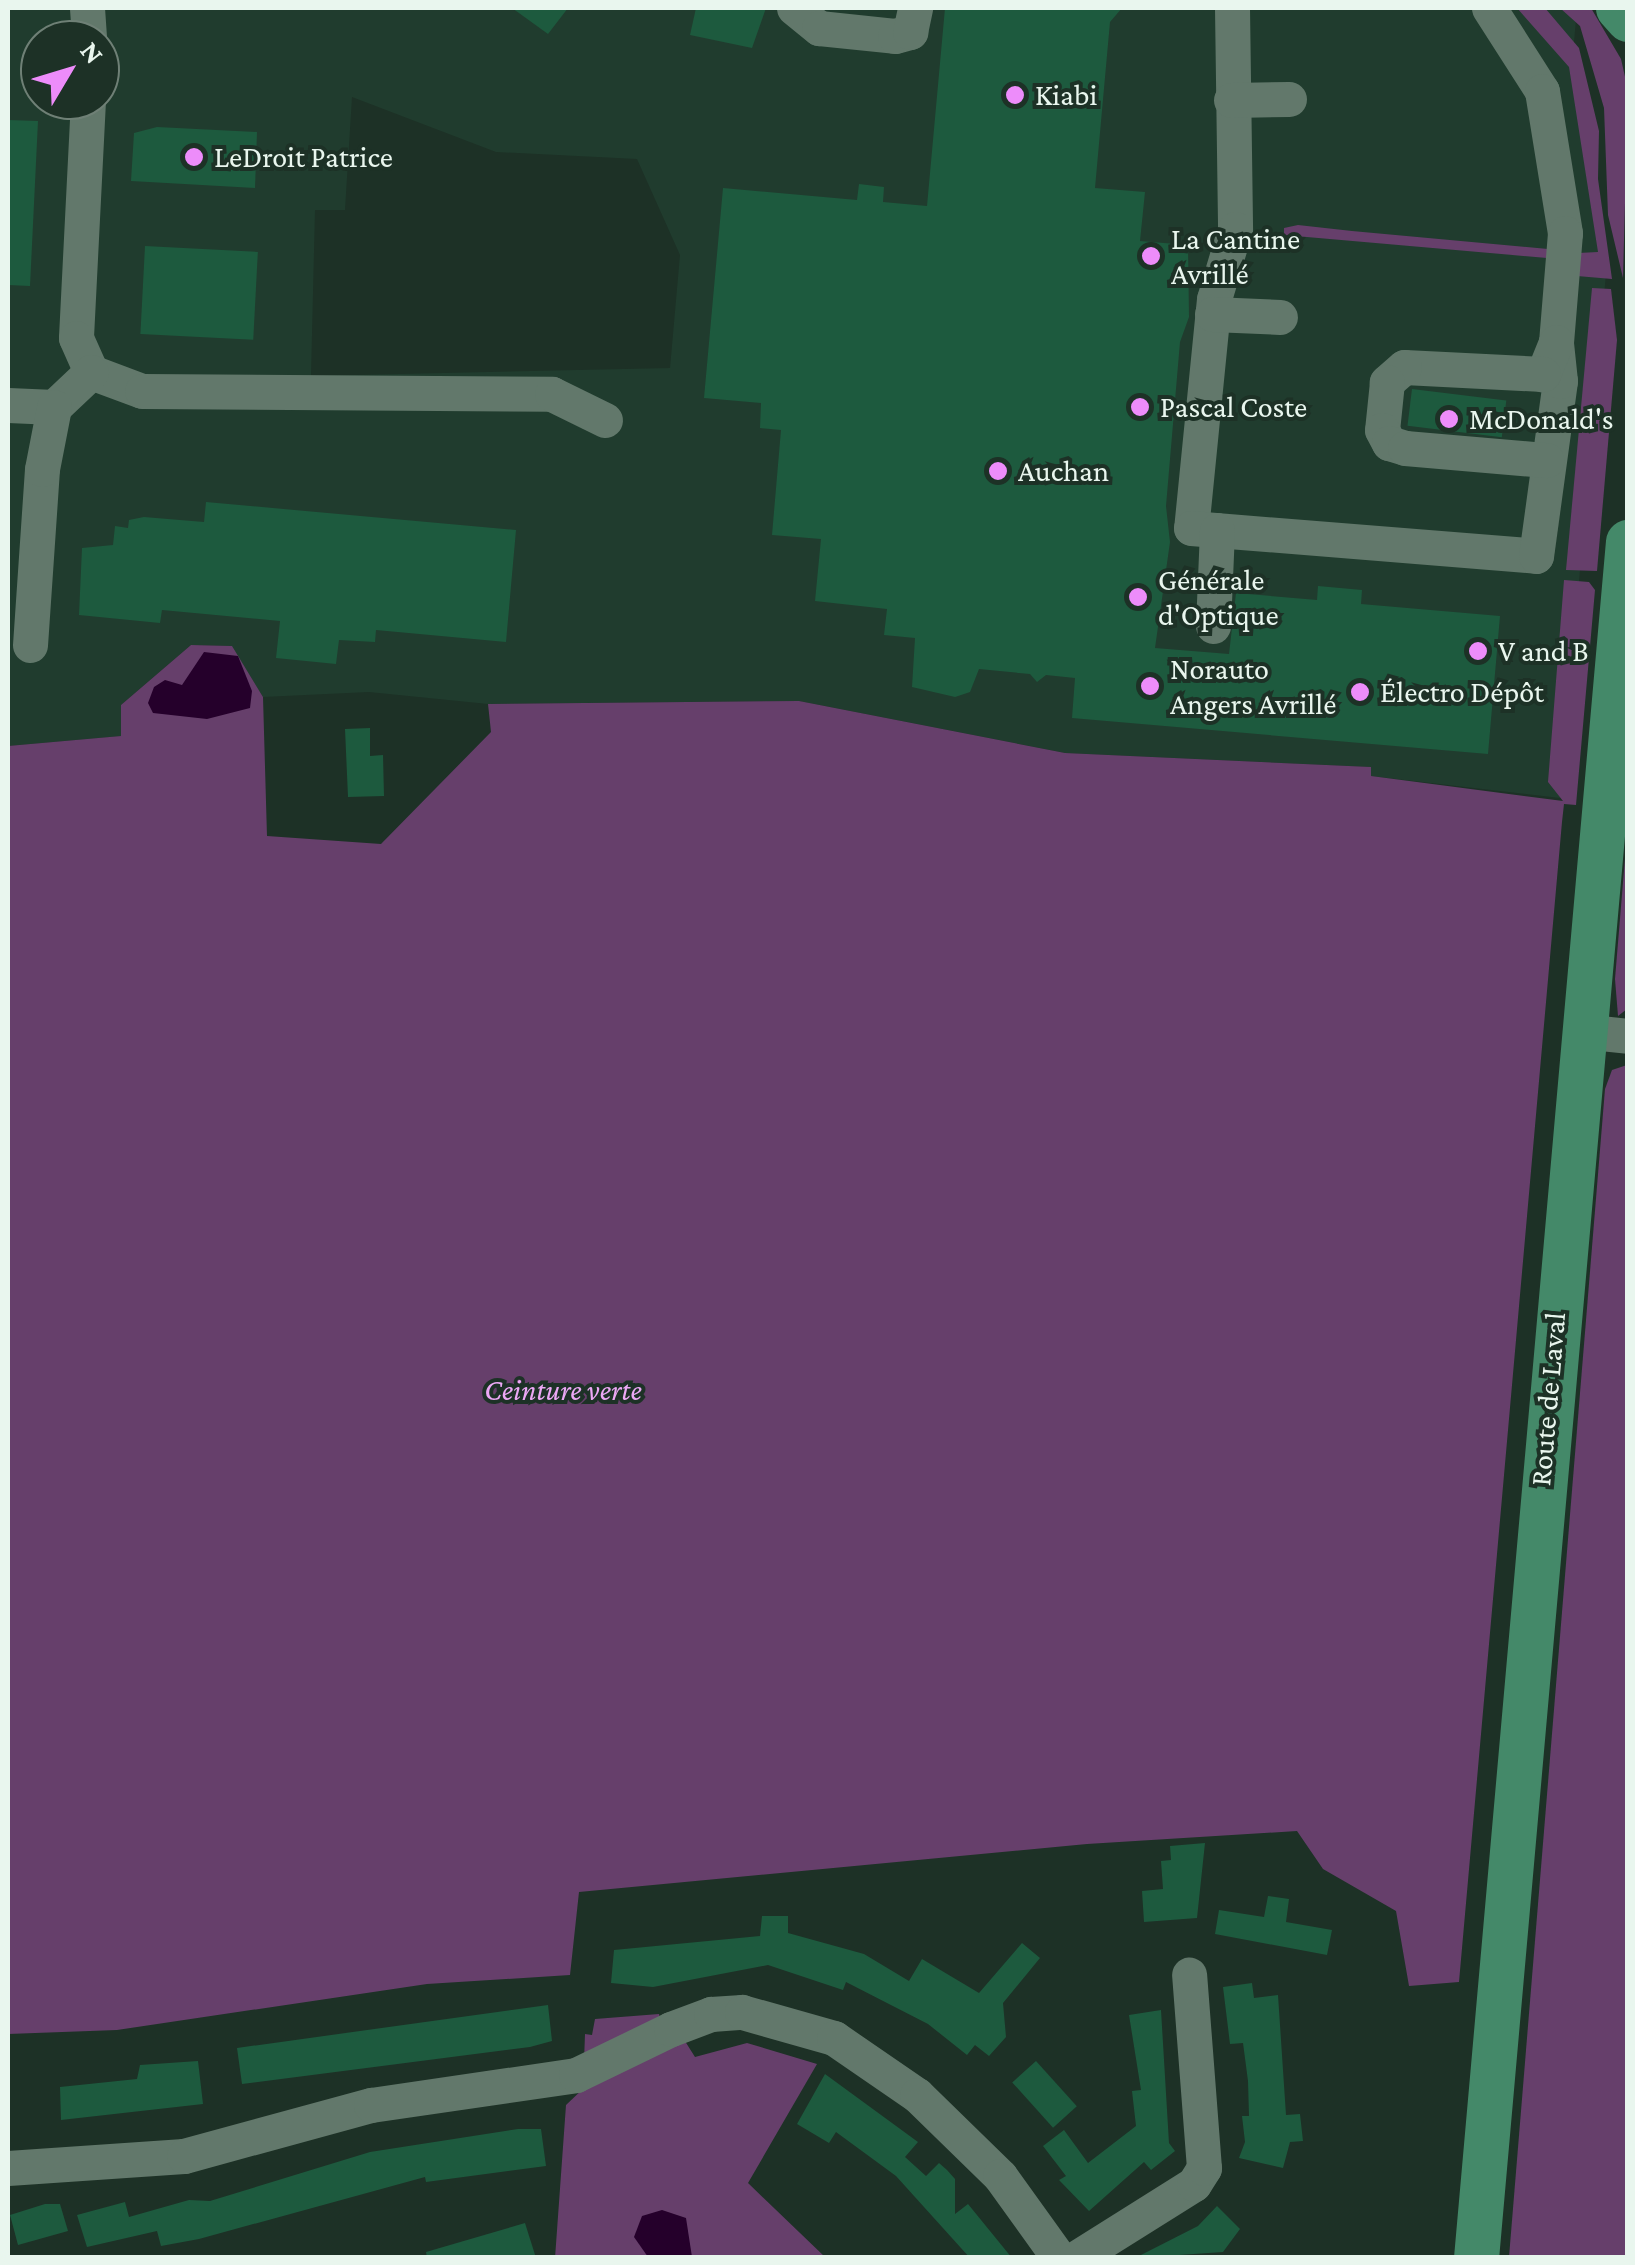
<!DOCTYPE html>
<html>
<head>
<meta charset="utf-8">
<style>
  body { margin:0 }
  #map { position:relative; width:1635px; height:2265px; overflow:hidden; background:#1d3126; font-family:"Crimson Pro",serif }
  div>[style] { position:absolute }
  .built>* { inset:0; background:#203c2e }
  .green>* { inset:0; background:#663f6b }
  .water>* { inset:0; background:#25002b }
  .building>* { inset:0; background:#1d5a3e; transform-origin:0 0 }
  .minor>* { height:35px; margin:-17.5px; padding:0 17.5px; transform-origin:17.5px; border-radius:17.5px; background:#62786b }
  .major>* { height:45px; margin:-22.5px; padding:0 22.5px; transform-origin:22.5px; border-radius:22.5px; background:#448969 }
  .dots>* { width:28px; height:28px; translate:-50% -50%; box-sizing:border-box; border:5px solid #1d3126; border-radius:50% }
  span { translate:-50% -50%; white-space:nowrap; text-align:center; line-height:1.15; -webkit-text-stroke:8px #1d3126; paint-order:stroke }
  .poi-label { font-size:30px; color:#e9f6ee }
  .left { translate:0 -50%; text-align:left }
  .park-label { font-size:30px; color:#eca8f5; font-style:italic }
  .street-label { font-size:30px; color:#e9f6ee }
  .frame { position:absolute; inset:0; border:10px solid #e9f6ee; pointer-events:none }
  .north { position:absolute; left:20px; top:20px; width:100px; height:100px; box-sizing:border-box; background:#1d3126; border:2px solid #6f8076; border-radius:50%; rotate:52deg; font-size:28px; font-weight:700; line-height:40px; text-align:center; color:#e9f6ee }
  .north::after { content:''; display:block; margin:auto; width:35px; height:45px; background:#ed8cfa; clip-path:polygon(50% 0,100% 100%,50% 72%,0 100%) }
</style>
</head>
<body>
<div id="map">
  <div class="built">
    <div style="clip-path:polygon(evenodd,8px 8px,1577px 8px,1572px 65px,1607px 262px,1560px 798px,1370px 776px,1370px 767px,1065px 753px,799px 701px,488px 704px,369px 692px,263px 697px,231px 646px,191px 645px,121px 705px,122px 736px,8px 746px,8px 8px,40px 40px,100px 40px,100px 100px,40px 100px,40px 40px,8px 8px,352px 97px,496px 152px,637px 159px,680px 255px,670px 368px,311px 376px,315px 210px,345px 210px,352px 97px)"></div>
  </div>
  <div class="green">
    <div style="clip-path:polygon(1517px 8px,1545px 8px,1579px 48px,1599px 131px,1598px 179px,1612px 279px,1577px 276px,1578px 253px,1598px 252px,1569px 67px)"></div>
    <div style="clip-path:polygon(1560px 8px,1591px 8px,1621px 59px,1628px 90px,1623px 278px,1608px 215px,1604px 108px,1580px 26px)"></div>
    <div style="clip-path:polygon(1298px 225px,1352px 231px,1548px 249px,1547px 258px,1284px 235px,1284px 228px)"></div>
    <div style="clip-path:polygon(1592px 288px,1611px 289px,1617px 340px,1597px 571px,1566px 570px)"></div>
    <div style="clip-path:polygon(1564px 580px,1589px 582px,1595px 590px,1576px 805px,1564px 804px,1562px 822px,1459px 1982px,1409px 1986px,1396px 1911px,1323px 1869px,1297px 1831px,1087px 1844px,579px 1892px,570px 1975px,427px 1984px,117px 2030px,8px 2034px,8px 746px,121px 736px,121px 705px,191px 645px,232px 646px,263px 697px,267px 836px,381px 844px,491px 732px,488px 704px,799px 701px,1065px 753px,1371px 767px,1371px 776px,1563px 801px,1548px 782px)"></div>
    <div style="clip-path:polygon(1627px 834px,1627px 1009px,1618px 1016px,1615px 979px)"></div>
    <div style="clip-path:polygon(1627px 1065px,1627px 2257px,1509px 2257px,1605px 1089px,1612px 1070px)"></div>
    <div style="clip-path:polygon(659px 2014px,661px 2023px,584px 2061px,585px 2034px,592px 2035px,595px 2019px)"></div>
    <div style="clip-path:polygon(683px 2038px,695px 2057px,747px 2043px,817px 2064px,748px 2183px,825px 2257px,555px 2258px,566px 2105px,586px 2086px)"></div>
  </div>
  <div class="water">
    <div style="clip-path:polygon(204px 652px,238px 656px,252px 691px,250px 708px,207px 719px,153px 713px,148px 703px,154px 687px,165px 680px,182px 685px)"></div>
    <div style="clip-path:polygon(662px 2210px,686px 2218px,692px 2257px,648px 2257px,634px 2237px,642px 2216px)"></div>
  </div>
  <div class="building">
    <div style="clip-path:polygon(512px 8px,568px 8px,548px 34px)"></div>
    <div style="clip-path:polygon(696px 8px,766px 8px,752px 48px,690px 35px)"></div>
    <div style="clip-path:polygon(945px 8px,1122px 8px,1110px 22px,1095px 188px,1145px 192px,1140px 241px,1188px 245px,1189px 317px,1180px 342px,1166px 506px,1170px 542px,1155px 648px,1229px 654px,1236px 593px,1317px 600px,1318px 586px,1362px 590px,1361px 604px,1500px 616px,1488px 754px,1072px 718px,1075px 678px,1046px 675px,1037px 682px,1030px 674px,979px 669px,970px 692px,955px 697px,912px 687px,915px 638px,884px 635px,887px 609px,815px 601px,821px 539px,772px 535px,781px 430px,760px 428px,761px 403px,704px 398px,723px 188px,857px 200px,859px 184px,884px 187px,883px 202px,927px 206px)"></div>
    <div style="clip-path:polygon(8px 120px,38px 121px,30px 286px,8px 285px)"></div>
    <div style="clip-path:polygon(157px 127px,257px 132px,255px 188px,131px 181px,134px 133px)"></div>
    <div style="left:145px;top:246px;width:113px;height:88px;rotate:3deg"></div>
    <div style="left:1412px;top:389px;width:95px;height:37px;rotate:7deg"></div>
    <div style="clip-path:polygon(206px 502px,516px 530px,506px 642px,376px 630px,375px 642px,339px 640px,336px 664px,276px 658px,280px 621px,162px 610px,160px 623px,79px 615px,82px 548px,113px 545px,115px 526px,128px 528px,129px 520px,144px 517px,204px 522px)"></div>
    <div style="clip-path:polygon(370px 728px,370px 756px,383px 755px,384px 796px,348px 797px,345px 729px)"></div>
    <div style="clip-path:polygon(1205px 1843px,1197px 1918px,1144px 1922px,1142px 1891px,1163px 1889px,1161px 1861px,1171px 1860px,1170px 1846px)"></div>
    <div style="clip-path:polygon(1268px 1896px,1289px 1899px,1286px 1922px,1332px 1930px,1327px 1955px,1215px 1934px,1219px 1910px,1264px 1917px)"></div>
    <div style="clip-path:polygon(762px 1916px,788px 1916px,788px 1933px,864px 1954px,909px 1981px,922px 1959px,979px 1993px,1022px 1943px,1040px 1958px,1003px 2003px,1006px 2037px,989px 2056px,975px 2045px,967px 2055px,928px 2024px,846px 1982px,843px 1990px,768px 1965px,653px 1987px,611px 1983px,614px 1950px,760px 1936px)"></div>
    <div style="clip-path:polygon(1252px 1983px,1254px 1998px,1278px 1995px,1286px 2115px,1300px 2114px,1303px 2141px,1290px 2142px,1283px 2168px,1239px 2158px,1245px 2142px,1242px 2116px,1249px 2116px,1248px 2081px,1243px 2043px,1230px 2044px,1223px 1987px)"></div>
    <div style="clip-path:polygon(548px 2005px,552px 2041px,530px 2047px,242px 2084px,237px 2048px)"></div>
    <div style="clip-path:polygon(1161px 2010px,1169px 2143px,1175px 2151px,1151px 2170px,1144px 2162px,1089px 2211px,1059px 2180px,1066px 2176px,1043px 2146px,1064px 2130px,1088px 2163px,1136px 2126px,1132px 2091px,1141px 2090px,1129px 2015px)"></div>
    <div style="clip-path:polygon(198px 2061px,203px 2104px,61px 2120px,60px 2087px,137px 2079px,140px 2065px)"></div>
    <div style="left:1036px;top:2061px;width:61px;height:32px;rotate:48deg"></div>
    <div style="clip-path:polygon(825px 2074px,918px 2142px,905px 2157px,926px 2176px,939px 2163px,947px 2170px,955px 2179px,955px 2214px,968px 2204px,1012px 2258px,970px 2258px,896px 2176px,836px 2132px,829px 2143px,797px 2124px)"></div>
    <div style="clip-path:polygon(518px 2129px,541px 2129px,546px 2166px,426px 2182px,425px 2177px,199px 2239px,161px 2246px,157px 2231px,87px 2247px,77px 2215px,125px 2202px,129px 2217px,189px 2200px,210px 2201px,370px 2152px)"></div>
    <div style="clip-path:polygon(45px 2204px,60px 2204px,68px 2231px,18px 2245px,10px 2215px)"></div>
    <div style="clip-path:polygon(1217px 2206px,1240px 2229px,1223px 2252px,1135px 2258px,1198px 2226px)"></div>
    <div style="clip-path:polygon(525px 2223px,536px 2258px,427px 2258px,426px 2252px)"></div>
  </div>
  <div class="minor">
    <div style="left:87px;top:8px;width:32px;rotate:86deg"></div>
    <div style="left:794px;top:8px;width:32px;rotate:39deg"></div>
    <div style="left:819px;top:28px;width:76px;rotate:6deg"></div>
    <div style="left:895px;top:36px;width:16px;rotate:-15deg"></div>
    <div style="left:910px;top:32px;width:25px;rotate:-78deg"></div>
    <div style="left:1232px;top:8px;width:221px;rotate:89.2deg"></div>
    <div style="left:1235px;top:229px;width:73px;rotate:106.7deg"></div>
    <div style="left:1214px;top:299px;width:230px;rotate:95.7deg"></div>
    <div style="left:1191px;top:528px;width:346px;rotate:4.6deg"></div>
    <div style="left:1536px;top:556px;width:177px;rotate:-82.2deg"></div>
    <div style="left:1560px;top:381px;width:39px;rotate:-96deg"></div>
    <div style="left:1489px;top:8px;width:98px;rotate:57.4deg"></div>
    <div style="left:1542px;top:91px;width:144px;rotate:80.8deg"></div>
    <div style="left:1565px;top:233px;width:109px;rotate:94.7deg"></div>
    <div style="left:1556px;top:342px;width:35px;rotate:112deg"></div>
    <div style="left:1543px;top:374px;width:139px;rotate:-177.1deg"></div>
    <div style="left:1404px;top:367px;width:23px;rotate:139deg"></div>
    <div style="left:1387px;top:382px;width:48px;rotate:95.9deg"></div>
    <div style="left:1382px;top:430px;width:15px;rotate:62deg"></div>
    <div style="left:1389px;top:443px;width:17px;rotate:17deg"></div>
    <div style="left:1405px;top:448px;width:142px;rotate:4.9deg"></div>
    <div style="left:88px;top:100px;width:238px;rotate:92.9deg"></div>
    <div style="left:76px;top:338px;width:37px;rotate:66deg"></div>
    <div style="left:1231px;top:100px;width:58px;rotate:-1deg"></div>
    <div style="left:1212px;top:314px;width:68px;rotate:2.5deg"></div>
    <div style="left:91px;top:372px;width:54px;rotate:20.4deg"></div>
    <div style="left:142px;top:391px;width:410px;rotate:0.4deg"></div>
    <div style="left:552px;top:394px;width:59px;rotate:26.1deg"></div>
    <div style="left:8px;top:405px;width:46px;rotate:2.5deg"></div>
    <div style="left:54px;top:407px;width:51px;rotate:-43.4deg"></div>
    <div style="left:1213px;top:626px;width:96px;rotate:-87.6deg"></div>
    <div style="left:30px;top:645px;width:176px;rotate:-86.1deg"></div>
    <div style="left:42px;top:469px;width:63px;rotate:-79deg"></div>
    <div style="left:1582px;top:1031px;width:46px;rotate:6.2deg"></div>
    <div style="left:8px;top:2168px;width:176px;rotate:-3.9deg"></div>
    <div style="left:184px;top:2156px;width:194px;rotate:-15.3deg"></div>
    <div style="left:371px;top:2105px;width:207px;rotate:-8.3deg"></div>
    <div style="left:576px;top:2075px;width:106px;rotate:-25.8deg"></div>
    <div style="left:671px;top:2029px;width:43px;rotate:-20.6deg"></div>
    <div style="left:711px;top:2014px;width:31px;rotate:-4deg"></div>
    <div style="left:742px;top:2012px;width:96px;rotate:15.8deg"></div>
    <div style="left:834px;top:2038px;width:101px;rotate:34.5deg"></div>
    <div style="left:917px;top:2095px;width:116px;rotate:44.3deg"></div>
    <div style="left:1000px;top:2176px;width:101px;rotate:54.3deg"></div>
    <div style="left:1076px;top:2258px;width:139px;rotate:-32.1deg"></div>
    <div style="left:1194px;top:2184px;width:19px;rotate:-58deg"></div>
    <div style="left:1204px;top:2168px;width:194px;rotate:-94.4deg"></div>
  </div>
  <div class="major">
    <div style="left:1618px;top:8px;width:15px;rotate:48deg"></div>
    <div style="left:1476px;top:2258px;width:1723px;rotate:-84.94deg"></div>
  </div>
  <div class="dots">
    <div style="left:1015px;top:95px;background:#ed8cfa"></div>
    <div style="left:194px;top:157px;background:#ed8cfa"></div>
    <div style="left:1151px;top:256px;background:#ed8cfa"></div>
    <div style="left:1140px;top:407px;background:#ed8cfa"></div>
    <div style="left:1449px;top:419px;background:#ed8cfa"></div>
    <div style="left:998px;top:471px;background:#ed8cfa"></div>
    <div style="left:1138px;top:597px;background:#ed8cfa"></div>
    <div style="left:1478px;top:651px;background:#ed8cfa"></div>
    <div style="left:1150px;top:686px;background:#ed8cfa"></div>
    <div style="left:1360px;top:692px;background:#ed8cfa"></div>
  </div>
  <div class="poi-label">
    <span class="left" style="left:1035px;top:95px">Kiabi</span>
    <span class="left" style="left:214px;top:157px">LeDroit Patrice</span>
    <span class="left" style="left:1171px;top:256px">La Cantine<br>Avrillé</span>
    <span class="left" style="left:1160px;top:407px">Pascal Coste</span>
    <span class="left" style="left:1469px;top:419px">McDonald's</span>
    <span class="left" style="left:1018px;top:471px">Auchan</span>
    <span class="left" style="left:1158px;top:597px">Générale<br>d'Optique</span>
    <span class="left" style="left:1498px;top:651px">V and B</span>
    <span class="left" style="left:1170px;top:686px">Norauto<br>Angers Avrillé</span>
    <span class="left" style="left:1380px;top:692px">Électro Dépôt</span>
  </div>
  <div class="park-label">
    <span style="left:563px;top:1390px">Ceinture verte</span>
  </div>
  <div class="street-label">
    <span style="left:1548px;top:1399px;rotate:-85deg">Route de Laval</span>
  </div>
  <div class="frame"></div>
  <div class="north">N</div>
</div>
</body>
</html>
